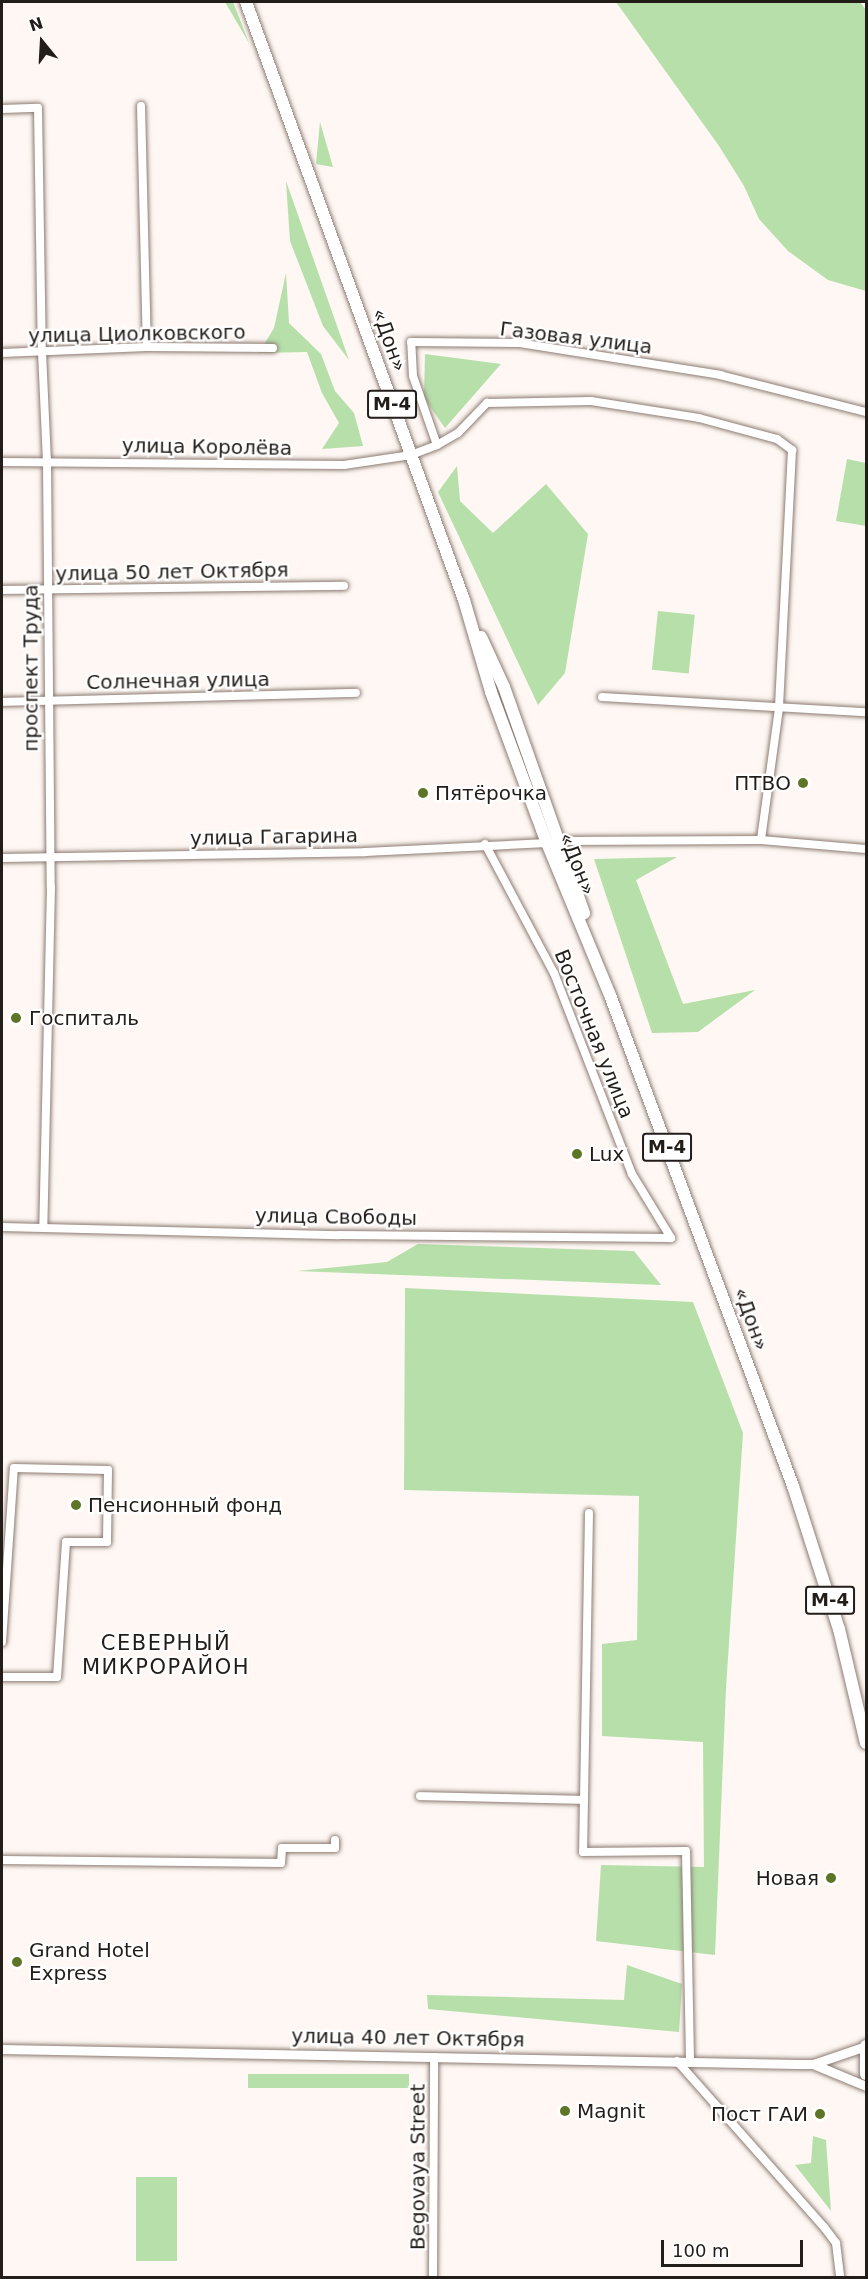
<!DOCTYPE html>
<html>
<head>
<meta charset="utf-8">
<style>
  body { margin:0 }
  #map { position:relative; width:868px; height:2279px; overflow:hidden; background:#fef7f3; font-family:"DejaVu Sans",sans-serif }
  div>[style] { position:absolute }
  .green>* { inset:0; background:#b6dfaa; transform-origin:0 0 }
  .roads { filter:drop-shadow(0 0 2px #8c7b72) drop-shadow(0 0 2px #8c7b72) }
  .minor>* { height:8px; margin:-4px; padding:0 4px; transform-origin:4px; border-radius:4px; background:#fff }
  .tertiary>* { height:9px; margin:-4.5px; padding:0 4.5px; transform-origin:4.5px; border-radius:4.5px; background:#fff }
  .primary>* { height:12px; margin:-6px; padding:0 6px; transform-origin:6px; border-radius:6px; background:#fff }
  .dots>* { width:16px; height:16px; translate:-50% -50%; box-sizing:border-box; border:3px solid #fff; border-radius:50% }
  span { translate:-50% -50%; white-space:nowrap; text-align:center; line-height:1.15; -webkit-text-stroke:4.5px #fff; paint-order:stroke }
  .shield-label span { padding:2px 4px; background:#fff; border:2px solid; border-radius:4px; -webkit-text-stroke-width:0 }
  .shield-label { font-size:18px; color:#231d19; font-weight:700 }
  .street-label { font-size:20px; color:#231d19 }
  .poi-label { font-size:20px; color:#231d19 }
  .right { translate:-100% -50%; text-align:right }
  .left { translate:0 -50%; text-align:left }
  .neighbourhood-label { font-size:21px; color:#231d19; letter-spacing:1.5px }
  .frame { position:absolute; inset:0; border:3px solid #231d19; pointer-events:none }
  .north { position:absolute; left:12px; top:12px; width:60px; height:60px; -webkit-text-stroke:4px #fff; paint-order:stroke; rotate:342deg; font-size:16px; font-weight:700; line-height:24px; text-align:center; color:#231d19 }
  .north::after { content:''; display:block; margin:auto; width:21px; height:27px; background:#231d19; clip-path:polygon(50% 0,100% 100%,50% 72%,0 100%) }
  .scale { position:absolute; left:661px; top:2240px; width:142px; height:27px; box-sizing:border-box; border:3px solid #231d19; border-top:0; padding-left:8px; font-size:18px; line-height:21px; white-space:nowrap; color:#231d19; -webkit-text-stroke:4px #fff; paint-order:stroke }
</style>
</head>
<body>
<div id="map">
  <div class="green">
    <div style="clip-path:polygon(225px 2px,233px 2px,249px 43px)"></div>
    <div style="clip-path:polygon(616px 2px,860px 2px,866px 10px,866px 291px,828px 280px,788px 251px,759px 219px,744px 186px,719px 146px)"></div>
    <div style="clip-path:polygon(320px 122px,333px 167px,316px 164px)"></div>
    <div style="clip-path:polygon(286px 181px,349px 360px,323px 326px,290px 241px)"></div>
    <div style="clip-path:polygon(286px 273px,289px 323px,321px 354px,335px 391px,354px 413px,363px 446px,322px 449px,339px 423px,322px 393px,307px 352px,259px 353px,274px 328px)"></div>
    <div style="clip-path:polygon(425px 354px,501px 364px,445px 428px,424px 398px)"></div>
    <div style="clip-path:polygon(847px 459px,866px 463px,866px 526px,836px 521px)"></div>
    <div style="clip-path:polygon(457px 466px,460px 501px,493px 533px,546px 484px,588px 534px,565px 673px,538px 705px,438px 492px)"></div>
    <div style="left:658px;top:611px;width:37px;height:59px;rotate:6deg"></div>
    <div style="clip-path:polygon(677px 857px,636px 880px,683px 1004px,755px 990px,698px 1032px,652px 1033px,594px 859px)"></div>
    <div style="clip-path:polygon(418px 1244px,634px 1251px,661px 1285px,297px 1271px,387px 1262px)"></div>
    <div style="clip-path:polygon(405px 1288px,693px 1302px,743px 1433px,726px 1688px,715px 1955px,596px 1941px,601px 1865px,704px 1867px,703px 1742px,602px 1736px,602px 1644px,637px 1640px,639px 1496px,404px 1490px)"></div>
    <div style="clip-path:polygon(627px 1965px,682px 1984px,679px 2032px,428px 2009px,427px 1995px,624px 2000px)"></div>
    <div style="left:248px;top:2074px;width:161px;height:14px"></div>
    <div style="clip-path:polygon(813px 2136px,826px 2140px,831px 2211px,795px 2165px,811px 2163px)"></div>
    <div style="left:136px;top:2177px;width:41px;height:84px"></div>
  </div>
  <div class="roads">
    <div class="minor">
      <div style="left:141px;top:106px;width:241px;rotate:88.6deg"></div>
      <div style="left:2px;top:109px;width:36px;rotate:-2deg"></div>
      <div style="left:38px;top:108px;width:244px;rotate:89.1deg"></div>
      <div style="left:42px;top:352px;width:109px;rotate:87.4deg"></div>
      <div style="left:47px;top:461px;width:426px;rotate:89.5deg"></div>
      <div style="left:51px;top:887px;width:340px;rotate:91.3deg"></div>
      <div style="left:2px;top:353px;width:145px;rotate:-2.4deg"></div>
      <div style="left:147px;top:347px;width:126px;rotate:0.5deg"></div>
      <div style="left:437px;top:445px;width:24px;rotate:-30deg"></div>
      <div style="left:458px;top:433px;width:42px;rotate:-46deg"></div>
      <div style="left:487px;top:403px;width:104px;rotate:-1.1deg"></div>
      <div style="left:591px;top:401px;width:109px;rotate:8.9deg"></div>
      <div style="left:699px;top:418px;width:81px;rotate:15.1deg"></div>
      <div style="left:777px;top:439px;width:19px;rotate:36deg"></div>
      <div style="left:792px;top:450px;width:258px;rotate:92.9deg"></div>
      <div style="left:779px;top:708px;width:133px;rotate:97.8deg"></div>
      <div style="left:2px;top:462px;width:342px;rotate:0.5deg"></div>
      <div style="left:344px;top:465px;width:68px;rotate:-8.5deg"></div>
      <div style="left:411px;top:455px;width:28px;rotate:-21deg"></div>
      <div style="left:437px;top:445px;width:73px;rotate:-109.2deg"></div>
      <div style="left:413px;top:376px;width:34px;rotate:-93deg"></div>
      <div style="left:411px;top:342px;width:108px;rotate:0.5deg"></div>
      <div style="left:519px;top:343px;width:204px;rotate:9deg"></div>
      <div style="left:720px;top:375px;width:151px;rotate:14.2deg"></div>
      <div style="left:2px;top:590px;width:342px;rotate:-0.7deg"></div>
      <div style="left:602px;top:697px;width:264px;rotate:3.3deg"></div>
      <div style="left:2px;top:702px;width:354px;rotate:-1.5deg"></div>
      <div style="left:560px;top:841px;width:201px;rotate:-0.3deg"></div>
      <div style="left:761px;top:840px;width:105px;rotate:4.9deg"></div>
      <div style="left:485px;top:844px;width:146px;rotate:61.9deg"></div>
      <div style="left:554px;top:973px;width:216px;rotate:68.8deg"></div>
      <div style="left:632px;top:1174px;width:75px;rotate:58.6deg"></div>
      <div style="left:2px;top:858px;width:363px;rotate:-0.9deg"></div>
      <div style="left:365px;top:852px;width:182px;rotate:-2.8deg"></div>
      <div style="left:2px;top:1227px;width:337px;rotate:1.4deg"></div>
      <div style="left:339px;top:1235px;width:332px;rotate:0.5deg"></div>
      <div style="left:589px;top:1513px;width:339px;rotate:91deg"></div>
      <div style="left:583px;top:1852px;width:103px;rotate:-0.6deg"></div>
      <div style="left:686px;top:1851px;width:210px;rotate:88.9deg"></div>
      <div style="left:2px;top:1642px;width:174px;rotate:-86.1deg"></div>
      <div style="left:14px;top:1468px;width:94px;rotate:1.2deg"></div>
      <div style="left:108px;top:1470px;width:72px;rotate:90.8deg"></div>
      <div style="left:107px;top:1542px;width:41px;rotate:180deg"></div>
      <div style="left:66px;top:1542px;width:135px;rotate:93.8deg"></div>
      <div style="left:57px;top:1677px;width:55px;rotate:180deg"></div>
      <div style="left:420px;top:1796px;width:164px;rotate:1.4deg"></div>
      <div style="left:2px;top:1860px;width:279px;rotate:0.6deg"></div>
      <div style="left:281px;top:1863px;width:15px;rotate:-86deg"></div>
      <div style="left:282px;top:1848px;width:53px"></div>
      <div style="left:335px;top:1848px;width:8px;rotate:-90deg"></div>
      <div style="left:677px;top:2061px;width:222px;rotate:48.5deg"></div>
      <div style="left:824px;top:2227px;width:20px;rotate:53deg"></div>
      <div style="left:836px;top:2243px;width:35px;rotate:83deg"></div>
      <div style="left:433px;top:2278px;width:221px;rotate:-89.7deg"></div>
    </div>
    <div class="tertiary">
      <div style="left:2px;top:2049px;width:796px;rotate:1.08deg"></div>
      <div style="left:798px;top:2064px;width:15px"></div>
      <div style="left:813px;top:2064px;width:56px;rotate:-18.8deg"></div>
      <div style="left:813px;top:2064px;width:57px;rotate:22.5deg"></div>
    </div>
    <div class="primary">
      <div style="left:246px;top:2px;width:636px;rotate:69.97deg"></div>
      <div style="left:464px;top:600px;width:96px;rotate:73.6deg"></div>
      <div style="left:491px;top:692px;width:161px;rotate:69.7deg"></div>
      <div style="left:547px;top:843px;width:165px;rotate:67.5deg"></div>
      <div style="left:610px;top:995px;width:524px;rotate:69.56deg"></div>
      <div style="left:793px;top:1486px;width:150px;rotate:72.2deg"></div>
      <div style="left:839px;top:1629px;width:117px;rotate:76.7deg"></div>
      <div style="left:481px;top:637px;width:55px;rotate:65.3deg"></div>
      <div style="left:504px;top:687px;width:240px;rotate:70.5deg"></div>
      <div style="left:866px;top:2046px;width:28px;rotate:90deg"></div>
    </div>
  </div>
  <div class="dots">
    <div style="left:803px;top:783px;background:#5d7527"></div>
    <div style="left:423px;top:793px;background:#5d7527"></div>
    <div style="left:16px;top:1018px;background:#5d7527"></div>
    <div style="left:577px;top:1154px;background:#5d7527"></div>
    <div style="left:76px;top:1505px;background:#5d7527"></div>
    <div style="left:831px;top:1878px;background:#5d7527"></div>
    <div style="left:17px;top:1962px;background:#5d7527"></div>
    <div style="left:565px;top:2111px;background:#5d7527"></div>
    <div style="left:820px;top:2114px;background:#5d7527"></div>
  </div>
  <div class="shield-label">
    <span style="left:392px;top:404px">М-4</span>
    <span style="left:667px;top:1147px">М-4</span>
    <span style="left:830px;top:1600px">М-4</span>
  </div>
  <div class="street-label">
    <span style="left:137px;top:334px;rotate:-1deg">улица Циолковского</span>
    <span style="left:576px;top:338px;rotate:7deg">Газовая улица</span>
    <span style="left:389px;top:340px;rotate:70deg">«Дон»</span>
    <span style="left:207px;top:447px;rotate:1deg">улица Королёва</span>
    <span style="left:172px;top:572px;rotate:-1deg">улица 50 лет Октября</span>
    <span style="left:31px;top:668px;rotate:-90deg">проспект Труда</span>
    <span style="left:178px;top:681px;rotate:-1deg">Солнечная улица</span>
    <span style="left:274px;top:837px;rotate:-1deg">улица Гагарина</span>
    <span style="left:577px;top:864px;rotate:68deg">«Дон»</span>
    <span style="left:594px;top:1034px;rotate:68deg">Восточная улица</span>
    <span style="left:336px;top:1217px;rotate:1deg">улица Свободы</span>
    <span style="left:751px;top:1319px;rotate:70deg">«Дон»</span>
    <span style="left:408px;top:2038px;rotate:1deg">улица 40 лет Октября</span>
    <span style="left:418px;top:2167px;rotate:-90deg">Begovaya Street</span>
  </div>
  <div class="poi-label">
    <span class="right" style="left:791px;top:783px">ПТВО</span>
    <span class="left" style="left:435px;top:793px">Пятёрочка</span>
    <span class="left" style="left:29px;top:1018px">Госпиталь</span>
    <span class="left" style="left:589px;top:1154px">Lux</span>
    <span class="left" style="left:88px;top:1505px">Пенсионный фонд</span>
    <span class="right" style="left:819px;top:1878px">Новая</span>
    <span class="left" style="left:29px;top:1962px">Grand Hotel<br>Express</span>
    <span class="left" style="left:577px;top:2111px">Magnit</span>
    <span class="right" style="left:808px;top:2114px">Пост ГАИ</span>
  </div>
  <div class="neighbourhood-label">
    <span style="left:166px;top:1655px">СЕВЕРНЫЙ<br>МИКРОРАЙОН</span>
  </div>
  <div class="frame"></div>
  <div class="north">N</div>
  <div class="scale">100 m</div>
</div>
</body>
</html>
